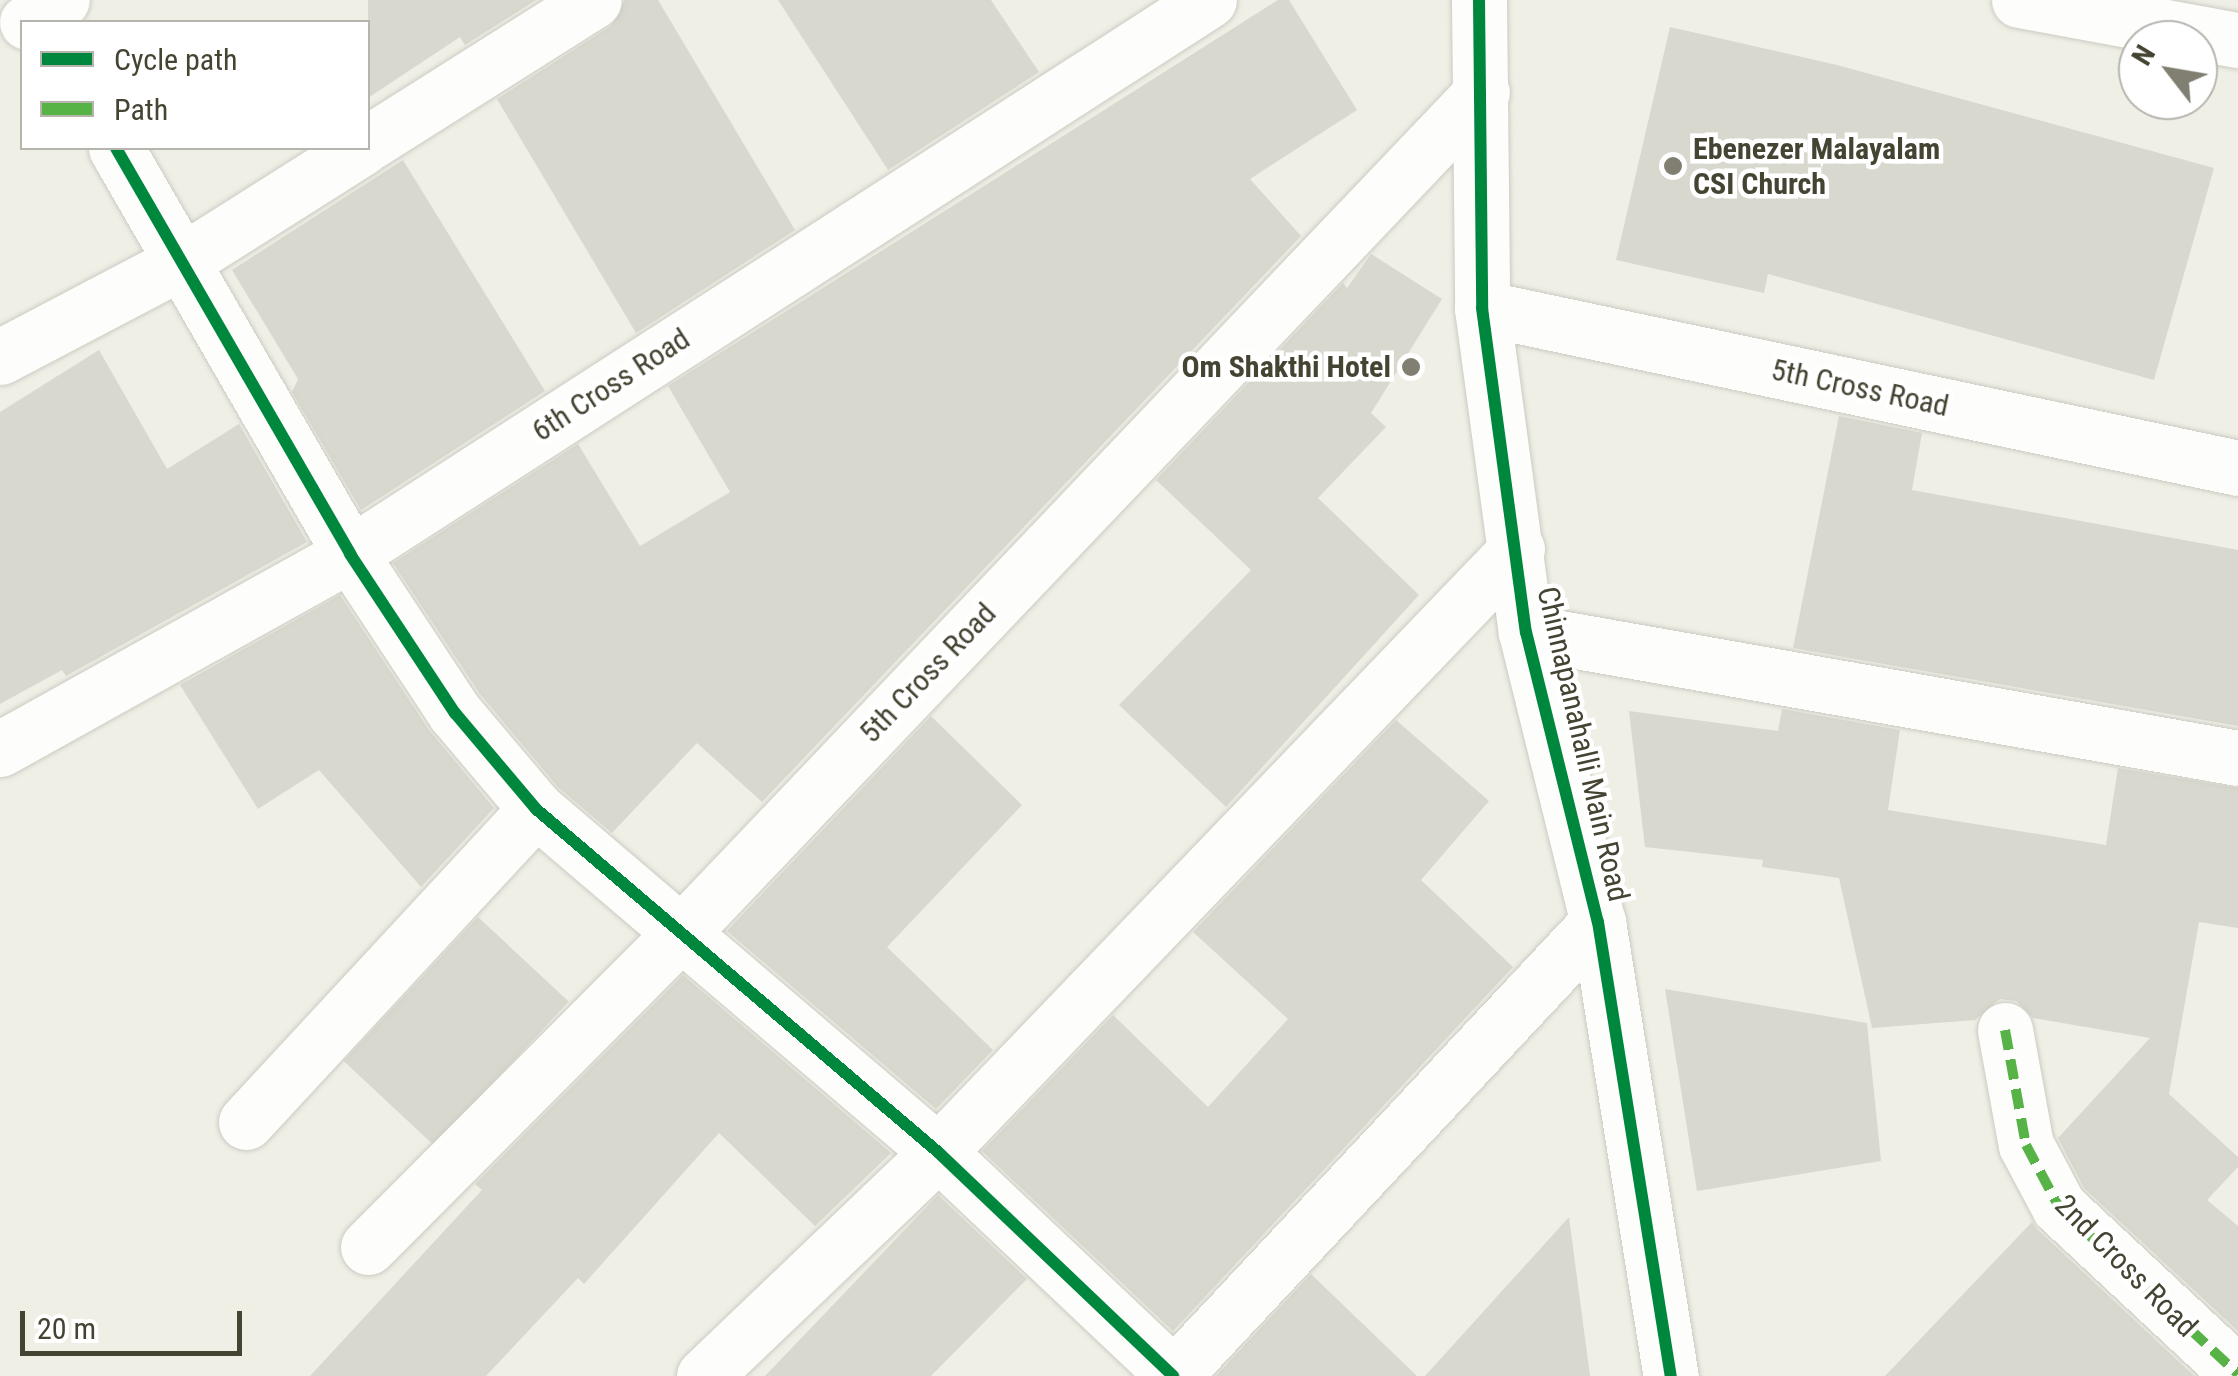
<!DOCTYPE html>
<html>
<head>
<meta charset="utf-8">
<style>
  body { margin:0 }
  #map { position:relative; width:2238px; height:1376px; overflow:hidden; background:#efefe6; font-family:"Roboto Condensed",sans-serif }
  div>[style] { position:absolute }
  .building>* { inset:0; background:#d8d8cf; transform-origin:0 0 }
  .roads { filter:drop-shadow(0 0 2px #cbcbc2) drop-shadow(0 0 2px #cbcbc2) }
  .minor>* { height:55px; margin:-27.5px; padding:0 27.5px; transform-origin:27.5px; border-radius:27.5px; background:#fdfdfb }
  .tertiary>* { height:55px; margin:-27.5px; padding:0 27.5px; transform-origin:27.5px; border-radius:27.5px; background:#fdfdfb }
  .quiet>* { height:10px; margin-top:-5px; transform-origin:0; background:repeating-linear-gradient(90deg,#57b346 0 20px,transparent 0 30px) }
  .cycleway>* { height:12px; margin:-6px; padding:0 6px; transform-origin:6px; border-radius:6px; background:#00873e }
  .dots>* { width:28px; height:28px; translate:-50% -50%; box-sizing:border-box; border:5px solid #fff; border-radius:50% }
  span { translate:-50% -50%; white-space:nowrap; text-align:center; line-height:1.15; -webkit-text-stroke:9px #fff; paint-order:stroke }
  .poi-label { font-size:30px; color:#454332; font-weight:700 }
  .left { translate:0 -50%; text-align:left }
  .right { translate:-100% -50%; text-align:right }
  .street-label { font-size:30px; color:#454332 }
  .legend { position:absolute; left:20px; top:20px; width:350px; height:130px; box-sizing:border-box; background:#fff; border:2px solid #b5b4ad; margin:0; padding:12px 18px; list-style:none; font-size:30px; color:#454332 }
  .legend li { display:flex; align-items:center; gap:20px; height:50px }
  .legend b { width:50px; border:2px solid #b5b4ad }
  .north { position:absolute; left:2118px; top:20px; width:100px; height:100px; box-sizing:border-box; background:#fff; border:2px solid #b5b4ad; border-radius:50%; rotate:301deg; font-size:28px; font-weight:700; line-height:40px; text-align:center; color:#454332 }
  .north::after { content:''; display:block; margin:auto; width:35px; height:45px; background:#807f71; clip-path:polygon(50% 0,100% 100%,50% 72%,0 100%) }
  .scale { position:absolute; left:20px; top:1311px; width:222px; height:45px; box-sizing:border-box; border:5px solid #454332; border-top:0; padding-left:12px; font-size:30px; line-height:35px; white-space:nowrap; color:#454332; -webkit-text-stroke:8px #fff; paint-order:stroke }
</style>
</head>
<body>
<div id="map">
  <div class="building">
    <div style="clip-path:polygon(368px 0,536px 0,465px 45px,460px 37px,368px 98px)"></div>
    <div style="clip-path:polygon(625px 0,658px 0,795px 230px,636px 333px,497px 99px,611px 26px)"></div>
    <div style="clip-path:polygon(778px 0,991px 0,1039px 72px,888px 170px)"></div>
    <div style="clip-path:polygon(1278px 0,1289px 0,1357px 110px,1250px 179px,1301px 236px,762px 802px,697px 743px,612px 833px,558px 787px,480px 694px,393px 563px,578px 444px,640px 546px,730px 492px,668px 386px)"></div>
    <div style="clip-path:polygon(1670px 27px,1837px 65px,2214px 168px,2154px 380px,1768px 274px,1764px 293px,1616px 260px)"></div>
    <div style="clip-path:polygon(403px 160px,545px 391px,361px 510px,292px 392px,298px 379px,232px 270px)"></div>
    <div style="clip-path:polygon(1371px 254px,1442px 299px,1371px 413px,1386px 427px,1318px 498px,1419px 595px,1226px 807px,1119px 705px,1251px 570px,1156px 480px,1343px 283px,1347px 288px)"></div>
    <div style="clip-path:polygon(99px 350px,167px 469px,239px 424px,307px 542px,66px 676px,62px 670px,0 704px,0 412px)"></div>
    <div style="clip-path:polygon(1839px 416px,1922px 433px,1912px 490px,2238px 550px,2238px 726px,1793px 648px)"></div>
    <div style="clip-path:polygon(340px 595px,429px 730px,494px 808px,421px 887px,319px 770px,258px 809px,180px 685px)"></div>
    <div style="clip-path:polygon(1782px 709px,1900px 730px,1888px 810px,2106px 845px,2118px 768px,2238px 788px,2238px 928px,2199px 922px,2169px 1094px,2238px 1157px,2238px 1167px,2207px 1200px,2238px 1226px,2238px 1331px,2084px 1188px,2058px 1138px,2150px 1038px,2033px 1018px,2016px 1001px,2000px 999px,1975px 1020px,1872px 1028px,1839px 878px,1762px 867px,1763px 860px,1645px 847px,1629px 711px,1778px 731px)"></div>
    <div style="clip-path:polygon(931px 716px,1022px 805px,887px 947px,993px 1050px,936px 1109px,727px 931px)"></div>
    <div style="clip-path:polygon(1396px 720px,1489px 801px,1421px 880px,1513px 967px,1173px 1331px,982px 1151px,1113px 1015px,1208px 1107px,1288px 1019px,1193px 932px)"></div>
    <div style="left:478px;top:917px;width:124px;height:197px;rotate:43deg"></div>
    <div style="clip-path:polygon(683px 975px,891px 1153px,815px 1226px,719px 1133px,584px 1284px,578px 1278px,486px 1376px,310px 1376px,482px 1190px,475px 1184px)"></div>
    <div style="clip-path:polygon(1665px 989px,1867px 1023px,1881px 1161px,1697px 1191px)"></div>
    <div style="clip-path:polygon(938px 1195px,1027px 1279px,931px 1376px,765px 1376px)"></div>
    <div style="clip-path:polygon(1569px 1217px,1590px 1376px,1425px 1376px)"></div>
    <div style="clip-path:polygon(2032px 1222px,2038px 1230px,2194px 1376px,1885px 1376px)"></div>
    <div style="clip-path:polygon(1311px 1274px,1417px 1376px,1216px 1376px)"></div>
  </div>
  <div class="roads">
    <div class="minor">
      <div style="left:2019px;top:0;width:223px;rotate:10.4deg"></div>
      <div style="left:27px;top:22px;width:41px;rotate:-32.2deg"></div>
      <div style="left:368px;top:143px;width:267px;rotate:-32.3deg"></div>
      <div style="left:116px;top:148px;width:469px;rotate:60deg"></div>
      <div style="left:350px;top:554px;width:191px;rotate:56.6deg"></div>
      <div style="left:455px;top:713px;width:126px;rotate:49.8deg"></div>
      <div style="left:536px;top:809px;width:528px;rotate:40.47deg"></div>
      <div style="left:938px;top:1152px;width:325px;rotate:43.4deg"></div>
      <div style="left:1482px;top:308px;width:773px;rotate:11.95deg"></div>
      <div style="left:0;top:357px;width:204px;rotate:-27.7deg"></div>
      <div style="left:181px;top:262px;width:213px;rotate:-32.3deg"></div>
      <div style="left:1526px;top:632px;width:723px;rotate:10.04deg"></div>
      <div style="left:0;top:749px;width:401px;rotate:-29.1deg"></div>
      <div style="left:350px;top:554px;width:1022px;rotate:-32.82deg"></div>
      <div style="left:2005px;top:1030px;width:117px;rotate:79.7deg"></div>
      <div style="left:2026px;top:1145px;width:70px;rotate:62deg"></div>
      <div style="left:2059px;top:1207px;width:245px;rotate:43deg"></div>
      <div style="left:246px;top:1122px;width:427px;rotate:-47.2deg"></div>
      <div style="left:368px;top:1247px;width:448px;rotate:-45.1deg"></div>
      <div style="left:684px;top:930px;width:1157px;rotate:-46.4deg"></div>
      <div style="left:704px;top:1376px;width:324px;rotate:-43.7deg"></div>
      <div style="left:938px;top:1152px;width:836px;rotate:-46.16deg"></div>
      <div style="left:1173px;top:1376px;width:622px;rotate:-46.89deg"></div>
    </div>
    <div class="tertiary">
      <div style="left:1479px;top:0;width:308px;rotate:89.4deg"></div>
      <div style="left:1482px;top:308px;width:327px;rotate:82.3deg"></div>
      <div style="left:1526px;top:632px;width:299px;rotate:76.1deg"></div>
      <div style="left:1598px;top:922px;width:460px;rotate:80.9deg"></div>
    </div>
  </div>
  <div class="quiet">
    <div style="left:2005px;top:1030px;width:117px;rotate:79.7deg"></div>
    <div style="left:2026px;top:1145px;width:70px;rotate:62deg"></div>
    <div style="left:2059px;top:1207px;width:245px;rotate:43deg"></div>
  </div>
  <div class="cycleway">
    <div style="left:1479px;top:0;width:308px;rotate:89.4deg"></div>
    <div style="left:1482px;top:308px;width:327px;rotate:82.3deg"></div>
    <div style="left:1526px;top:632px;width:299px;rotate:76.1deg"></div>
    <div style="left:1598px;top:922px;width:460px;rotate:80.9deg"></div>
    <div style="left:116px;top:148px;width:469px;rotate:60deg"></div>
    <div style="left:350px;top:554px;width:191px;rotate:56.6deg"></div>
    <div style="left:455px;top:713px;width:126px;rotate:49.8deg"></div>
    <div style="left:536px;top:809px;width:528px;rotate:40.47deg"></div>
    <div style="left:938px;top:1152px;width:325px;rotate:43.6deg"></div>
  </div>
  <div class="dots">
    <div style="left:1673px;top:166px;background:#807f71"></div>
    <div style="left:1411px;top:367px;background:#807f71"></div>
  </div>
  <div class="poi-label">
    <span class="left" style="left:1693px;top:166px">Ebenezer Malayalam<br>CSI Church</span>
    <span class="right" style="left:1391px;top:367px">Om Shakthi Hotel</span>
  </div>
  <div class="street-label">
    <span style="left:611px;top:385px;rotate:-33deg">6th Cross Road</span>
    <span style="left:1860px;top:388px;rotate:12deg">5th Cross Road</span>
    <span style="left:928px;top:673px;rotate:-46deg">5th Cross Road</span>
    <span style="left:1583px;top:744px;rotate:77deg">Chinnapanahalli Main Road</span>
    <span style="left:2126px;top:1266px;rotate:45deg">2nd Cross Road</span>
  </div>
  <ul class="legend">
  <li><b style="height:12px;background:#00873e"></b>Cycle path</li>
  <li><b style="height:12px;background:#57b346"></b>Path</li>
  </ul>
  <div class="north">N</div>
  <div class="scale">20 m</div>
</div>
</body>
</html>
